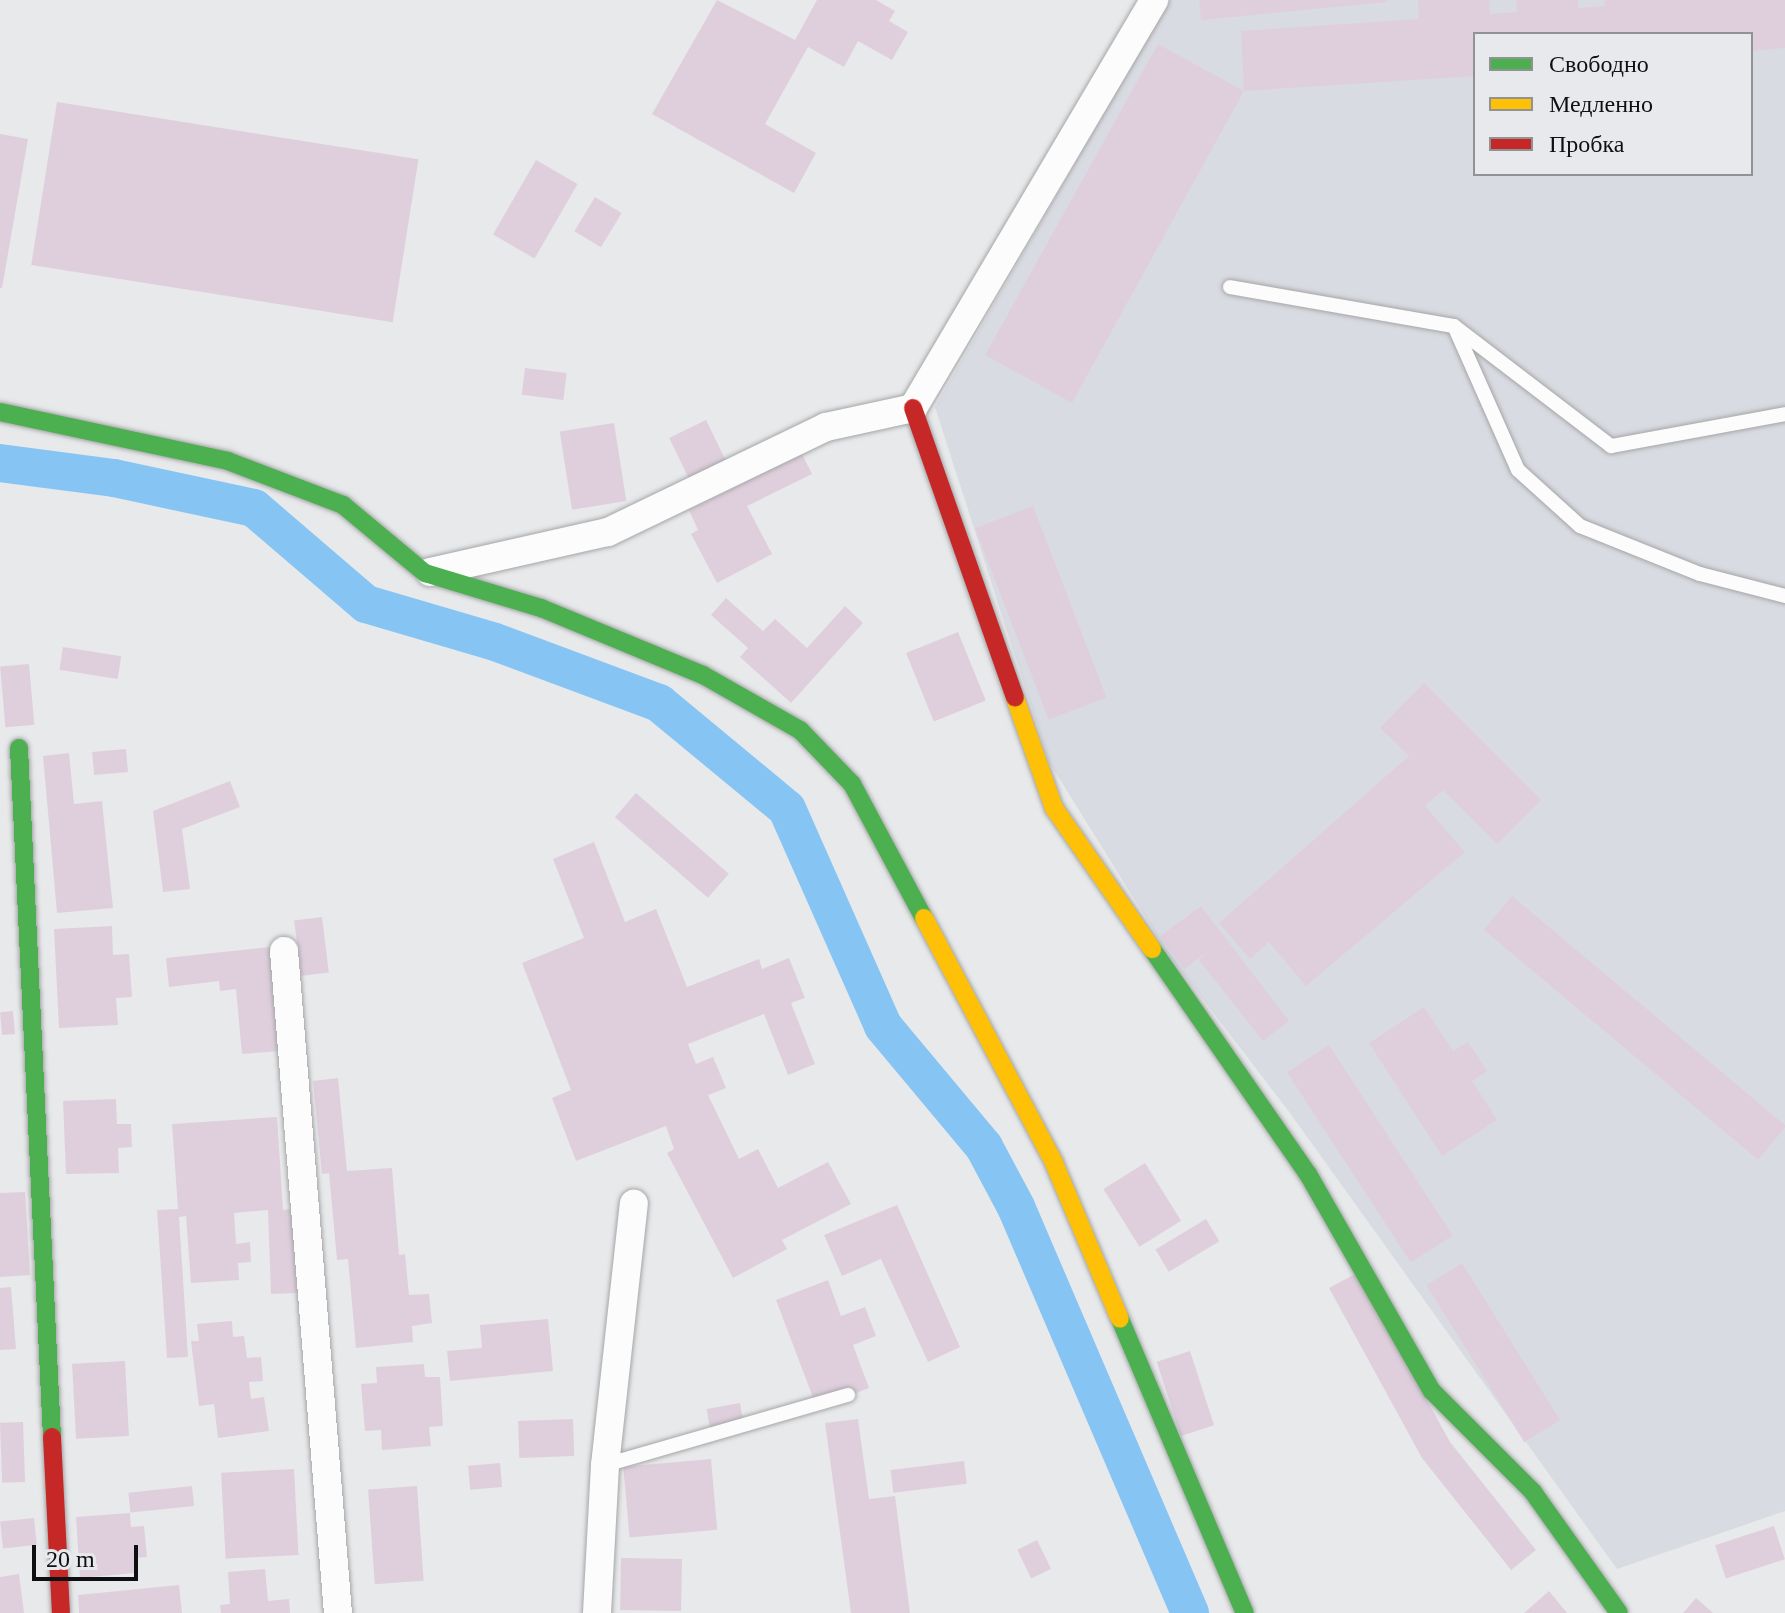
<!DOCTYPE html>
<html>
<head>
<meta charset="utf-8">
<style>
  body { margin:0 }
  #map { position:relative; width:1785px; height:1613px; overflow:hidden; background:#e8e9eb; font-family:Georgia,serif }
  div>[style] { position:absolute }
  .built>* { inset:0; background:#d9dbe2 }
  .canal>* { height:38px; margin:-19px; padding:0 19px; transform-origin:19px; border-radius:19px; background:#86c5f3 }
  .building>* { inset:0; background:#dfcfdd; transform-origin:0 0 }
  .roads { filter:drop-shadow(0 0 2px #a5a6a7) drop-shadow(0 0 2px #a5a6a7) }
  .lane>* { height:14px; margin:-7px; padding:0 7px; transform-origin:7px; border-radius:7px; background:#fcfcfc }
  .street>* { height:28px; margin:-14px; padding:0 14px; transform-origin:14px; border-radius:14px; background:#fcfcfc }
  .fast>* { height:18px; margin:-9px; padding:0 9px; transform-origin:9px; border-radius:9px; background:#4caf50 }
  .slow>* { height:18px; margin:-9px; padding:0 9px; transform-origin:9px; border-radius:9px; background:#ffc107 }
  .jam>* { height:18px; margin:-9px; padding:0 9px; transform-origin:9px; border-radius:9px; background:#c62828 }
  span { translate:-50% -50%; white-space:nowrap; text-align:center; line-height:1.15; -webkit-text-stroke:7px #e7e9ec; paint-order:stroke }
  .legend { position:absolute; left:1473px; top:32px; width:280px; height:144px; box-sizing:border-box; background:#e7e9ec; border:2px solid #909294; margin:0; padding:10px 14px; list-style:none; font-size:24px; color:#0e0f10 }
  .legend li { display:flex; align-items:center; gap:16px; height:40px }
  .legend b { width:40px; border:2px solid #909294 }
  .scale { position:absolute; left:32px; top:1545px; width:106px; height:36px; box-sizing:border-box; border:4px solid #0e0f10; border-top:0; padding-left:10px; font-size:24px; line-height:28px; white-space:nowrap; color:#0e0f10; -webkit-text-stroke:6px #e7e9ec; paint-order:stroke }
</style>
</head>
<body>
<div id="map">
  <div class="built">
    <div style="clip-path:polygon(evenodd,1169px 0,1785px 0,1785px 1511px,1617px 1569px,1290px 1113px,1169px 955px,1049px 762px,935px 407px,1169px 0,1475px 34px,1751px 34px,1751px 174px,1475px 174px,1475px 34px)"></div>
  </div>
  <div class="canal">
    <div style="left:0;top:463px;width:115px;rotate:7.5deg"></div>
    <div style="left:114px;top:478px;width:143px;rotate:12.1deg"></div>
    <div style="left:254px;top:508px;width:148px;rotate:40.6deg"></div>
    <div style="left:366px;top:604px;width:134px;rotate:16.4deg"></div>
    <div style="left:495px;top:642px;width:175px;rotate:20.4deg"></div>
    <div style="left:659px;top:703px;width:166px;rotate:39.6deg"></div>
    <div style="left:787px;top:809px;width:237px;rotate:66.1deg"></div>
    <div style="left:883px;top:1026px;width:158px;rotate:50.1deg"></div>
    <div style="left:984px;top:1147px;width:68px;rotate:61.9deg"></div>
    <div style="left:1016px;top:1207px;width:442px;rotate:66.8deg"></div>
  </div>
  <div class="building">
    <div style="clip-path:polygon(717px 0,795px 40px,817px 0,876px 0,895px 11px,889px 21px,908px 32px,892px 60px,858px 41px,844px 67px,808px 47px,765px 124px,816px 153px,794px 193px,652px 114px)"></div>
    <div style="clip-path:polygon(1199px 0,1387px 0,1387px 2px,1201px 20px)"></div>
    <div style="clip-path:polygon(1418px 0,1489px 0,1490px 14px,1517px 12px,1516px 0,1578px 0,1578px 8px,1605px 6px,1605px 0,1785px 0,1785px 48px,1751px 51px,1751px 34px,1475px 34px,1475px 76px,1244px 91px,1072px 403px,985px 355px,1158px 44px,1244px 91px,1241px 31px,1419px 19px)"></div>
    <div style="left:57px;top:102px;width:366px;height:165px;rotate:9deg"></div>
    <div style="clip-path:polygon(0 134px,28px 139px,2px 288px,0 288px)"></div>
    <div style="left:536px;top:160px;width:48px;height:86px;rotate:30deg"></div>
    <div style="left:595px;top:197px;width:31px;height:40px;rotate:31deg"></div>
    <div style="left:525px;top:368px;width:42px;height:27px;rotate:7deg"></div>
    <div style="left:706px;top:420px;width:46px;height:41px;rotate:64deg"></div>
    <div style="left:614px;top:423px;width:79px;height:55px;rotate:81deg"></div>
    <div style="clip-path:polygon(802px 454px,812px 474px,747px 506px,772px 554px,717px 583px,691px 534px,698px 530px,689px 510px)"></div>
    <div style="left:1033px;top:506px;width:205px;height:62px;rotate:69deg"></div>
    <div style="clip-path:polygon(726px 598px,763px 631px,775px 619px,807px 648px,845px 606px,863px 623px,791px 703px,740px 657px,748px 648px,711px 615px)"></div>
    <div style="left:958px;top:632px;width:74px;height:56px;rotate:68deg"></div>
    <div style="left:63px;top:647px;width:59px;height:23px;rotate:9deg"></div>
    <div style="left:29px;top:664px;width:61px;height:29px;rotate:85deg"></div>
    <div style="clip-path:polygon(1424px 683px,1541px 800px,1497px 844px,1443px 790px,1425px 806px,1465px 852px,1306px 986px,1269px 942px,1250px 959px,1219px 923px,1409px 756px,1380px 728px)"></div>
    <div style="left:126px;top:749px;width:23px;height:34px;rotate:85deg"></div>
    <div style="clip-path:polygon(69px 753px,74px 804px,102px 801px,113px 908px,57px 913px,43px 756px)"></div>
    <div style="clip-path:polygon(230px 781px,240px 807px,182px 829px,190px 889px,163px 892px,153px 811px)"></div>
    <div style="left:636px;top:793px;width:123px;height:32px;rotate:41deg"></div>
    <div style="clip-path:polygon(594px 842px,625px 922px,656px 909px,687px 987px,759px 959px,762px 969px,789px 958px,805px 998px,791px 1003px,815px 1064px,788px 1075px,764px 1014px,688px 1044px,696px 1064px,713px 1057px,726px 1088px,708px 1095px,739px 1159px,758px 1149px,778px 1188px,828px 1162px,851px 1204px,782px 1240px,787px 1249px,733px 1278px,667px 1153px,674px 1149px,666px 1126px,576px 1161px,552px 1098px,571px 1090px,522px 963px,584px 938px,553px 859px)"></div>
    <div style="left:1512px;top:896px;width:358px;height:44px;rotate:40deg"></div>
    <div style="clip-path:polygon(1201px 906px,1289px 1021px,1263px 1041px,1199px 960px,1207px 952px,1184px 969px,1160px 936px)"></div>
    <div style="left:322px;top:917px;width:56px;height:28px;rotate:83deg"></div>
    <div style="clip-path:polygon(112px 926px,113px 955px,129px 954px,132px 997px,116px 998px,118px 1025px,59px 1028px,54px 929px)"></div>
    <div style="clip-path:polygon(270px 947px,280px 1051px,242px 1054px,236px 989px,220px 991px,219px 981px,169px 987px,166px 958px)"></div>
    <div style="clip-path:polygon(1424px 1007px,1453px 1051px,1468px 1042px,1487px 1071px,1472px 1081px,1497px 1120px,1442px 1156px,1369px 1043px)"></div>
    <div style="left:13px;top:1011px;width:23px;height:13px;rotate:85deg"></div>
    <div style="left:1329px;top:1045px;width:227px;height:50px;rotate:57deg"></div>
    <div style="clip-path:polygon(338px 1078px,347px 1171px,392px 1168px,399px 1255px,405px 1254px,409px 1295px,429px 1294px,432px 1323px,412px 1326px,413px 1342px,356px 1348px,348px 1259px,337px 1260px,329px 1173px,322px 1174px,313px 1081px)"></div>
    <div style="clip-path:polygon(116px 1099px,117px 1124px,131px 1124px,132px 1147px,118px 1148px,119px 1173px,66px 1174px,63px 1101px)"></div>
    <div style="clip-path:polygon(277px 1117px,283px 1210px,293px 1209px,297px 1293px,271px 1294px,268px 1210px,234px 1213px,236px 1244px,250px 1242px,251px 1262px,238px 1263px,239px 1280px,191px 1283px,186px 1216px,179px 1217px,188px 1357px,167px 1358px,157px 1210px,178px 1209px,172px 1124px)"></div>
    <div style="left:1145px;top:1163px;width:68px;height:49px;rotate:58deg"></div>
    <div style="clip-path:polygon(25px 1192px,30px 1275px,0 1277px,0 1193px)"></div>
    <div style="clip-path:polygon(897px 1205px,960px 1347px,928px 1362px,881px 1259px,842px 1276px,824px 1235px)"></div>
    <div style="left:1206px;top:1219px;width:26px;height:59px;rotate:59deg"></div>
    <div style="left:1462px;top:1263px;width:185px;height:42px;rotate:58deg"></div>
    <div style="clip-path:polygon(1357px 1273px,1450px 1442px,1536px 1550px,1511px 1570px,1422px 1458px,1329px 1288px)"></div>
    <div style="clip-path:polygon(828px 1280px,841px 1316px,865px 1307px,876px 1336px,853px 1345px,869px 1388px,817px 1408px,776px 1300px)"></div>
    <div style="clip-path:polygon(11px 1287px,16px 1349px,0 1350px,0 1288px)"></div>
    <div style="clip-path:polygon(548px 1319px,553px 1371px,450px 1381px,447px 1351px,482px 1348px,480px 1325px)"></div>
    <div style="clip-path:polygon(232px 1321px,233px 1337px,244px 1336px,247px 1358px,261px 1357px,263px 1381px,249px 1382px,251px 1399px,264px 1397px,269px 1431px,218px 1438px,214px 1404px,199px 1406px,191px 1341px,199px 1341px,197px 1324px)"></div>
    <div style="left:1190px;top:1351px;width:78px;height:35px;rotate:72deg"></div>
    <div style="left:125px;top:1361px;width:75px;height:53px;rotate:87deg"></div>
    <div style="clip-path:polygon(424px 1364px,425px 1377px,440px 1377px,443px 1426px,429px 1427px,431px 1446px,382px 1450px,381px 1430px,365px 1431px,361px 1384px,377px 1383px,376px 1367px)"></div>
    <div style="left:740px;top:1403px;width:28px;height:34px;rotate:80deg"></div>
    <div style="left:573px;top:1419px;width:37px;height:55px;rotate:88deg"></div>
    <div style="clip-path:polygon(858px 1419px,869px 1499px,895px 1496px,910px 1613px,851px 1613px,825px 1423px)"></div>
    <div style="left:23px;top:1422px;width:60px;height:23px;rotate:88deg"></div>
    <div style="left:711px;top:1459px;width:71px;height:88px;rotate:85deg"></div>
    <div style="left:964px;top:1461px;width:23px;height:74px;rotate:83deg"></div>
    <div style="left:500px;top:1463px;width:24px;height:32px;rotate:85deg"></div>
    <div style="left:294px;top:1469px;width:86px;height:73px;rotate:87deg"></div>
    <div style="left:192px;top:1486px;width:20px;height:64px;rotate:84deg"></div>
    <div style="left:417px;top:1486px;width:95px;height:49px;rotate:86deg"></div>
    <div style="clip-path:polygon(130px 1513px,131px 1527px,144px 1526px,147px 1557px,134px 1558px,135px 1573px,80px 1578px,76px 1517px)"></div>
    <div style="left:34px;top:1518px;width:27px;height:34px;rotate:84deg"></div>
    <div style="left:1774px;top:1526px;width:35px;height:62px;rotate:72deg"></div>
    <div style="left:1037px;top:1540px;width:32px;height:22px;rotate:64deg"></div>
    <div style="left:621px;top:1558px;width:61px;height:52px;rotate:1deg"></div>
    <div style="clip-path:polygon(265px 1569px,268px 1601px,289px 1599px,290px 1613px,221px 1613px,220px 1605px,230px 1604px,228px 1572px)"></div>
    <div style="clip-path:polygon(19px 1574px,24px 1613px,0 1613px,0 1577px)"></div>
    <div style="clip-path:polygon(179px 1585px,182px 1613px,79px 1613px,78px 1595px)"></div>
    <div style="clip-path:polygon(1549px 1591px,1567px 1613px,1524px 1613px)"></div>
    <div style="clip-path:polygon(1696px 1598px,1713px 1613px,1683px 1613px)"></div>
  </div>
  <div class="roads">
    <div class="lane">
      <div style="left:1230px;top:287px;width:227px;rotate:9.9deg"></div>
      <div style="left:1454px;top:326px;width:198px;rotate:37.4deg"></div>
      <div style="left:1611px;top:446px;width:177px;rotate:-10.4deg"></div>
      <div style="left:1455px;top:328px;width:155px;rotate:66.1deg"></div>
      <div style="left:1518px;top:470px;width:84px;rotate:42.1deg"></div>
      <div style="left:1580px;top:526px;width:129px;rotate:21.8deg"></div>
      <div style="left:1700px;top:574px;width:88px;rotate:14.5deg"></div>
      <div style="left:605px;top:1465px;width:253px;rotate:-16.1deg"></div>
    </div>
    <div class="street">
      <div style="left:430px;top:572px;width:182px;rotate:-12.7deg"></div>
      <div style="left:608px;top:532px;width:242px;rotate:-25.7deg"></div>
      <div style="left:826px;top:427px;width:89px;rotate:-12.3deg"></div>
      <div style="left:913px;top:408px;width:474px;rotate:-59.4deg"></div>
      <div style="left:284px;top:951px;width:664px;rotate:85.34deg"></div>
      <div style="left:597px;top:1613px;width:148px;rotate:-86.9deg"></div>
      <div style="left:605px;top:1465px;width:263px;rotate:-83.7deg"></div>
    </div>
    <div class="fast">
      <div style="left:0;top:412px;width:233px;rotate:12.1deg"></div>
      <div style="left:228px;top:461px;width:123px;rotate:20.9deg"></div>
      <div style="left:343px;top:505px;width:107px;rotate:39.7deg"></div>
      <div style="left:425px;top:573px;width:121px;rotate:16.8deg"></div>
      <div style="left:541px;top:608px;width:175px;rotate:22.5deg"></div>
      <div style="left:703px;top:675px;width:112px;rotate:29.6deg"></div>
      <div style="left:800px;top:730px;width:75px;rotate:46.1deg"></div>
      <div style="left:852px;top:784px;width:152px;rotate:61.8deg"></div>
      <div style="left:19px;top:748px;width:690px;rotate:87.26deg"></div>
      <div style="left:1152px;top:949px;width:274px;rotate:55.3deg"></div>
      <div style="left:1308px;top:1174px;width:250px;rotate:60.3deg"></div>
      <div style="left:1432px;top:1391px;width:143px;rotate:45deg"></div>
      <div style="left:1533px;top:1492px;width:148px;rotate:54.6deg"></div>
      <div style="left:1120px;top:1319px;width:319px;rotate:67deg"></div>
    </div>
    <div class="slow">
      <div style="left:1015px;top:698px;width:117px;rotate:70.5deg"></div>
      <div style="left:1054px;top:808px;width:172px;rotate:55.2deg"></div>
      <div style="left:924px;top:918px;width:277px;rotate:62deg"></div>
      <div style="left:1054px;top:1163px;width:169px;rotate:67.1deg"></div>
    </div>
    <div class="jam">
      <div style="left:913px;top:408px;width:307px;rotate:70.6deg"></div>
      <div style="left:52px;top:1437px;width:176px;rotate:87.1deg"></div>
    </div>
  </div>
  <ul class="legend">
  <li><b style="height:10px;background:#4caf50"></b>Свободно</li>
  <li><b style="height:10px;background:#ffc107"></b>Медленно</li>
  <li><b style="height:10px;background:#c62828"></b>Пробка</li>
  </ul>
  <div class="scale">20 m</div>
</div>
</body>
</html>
